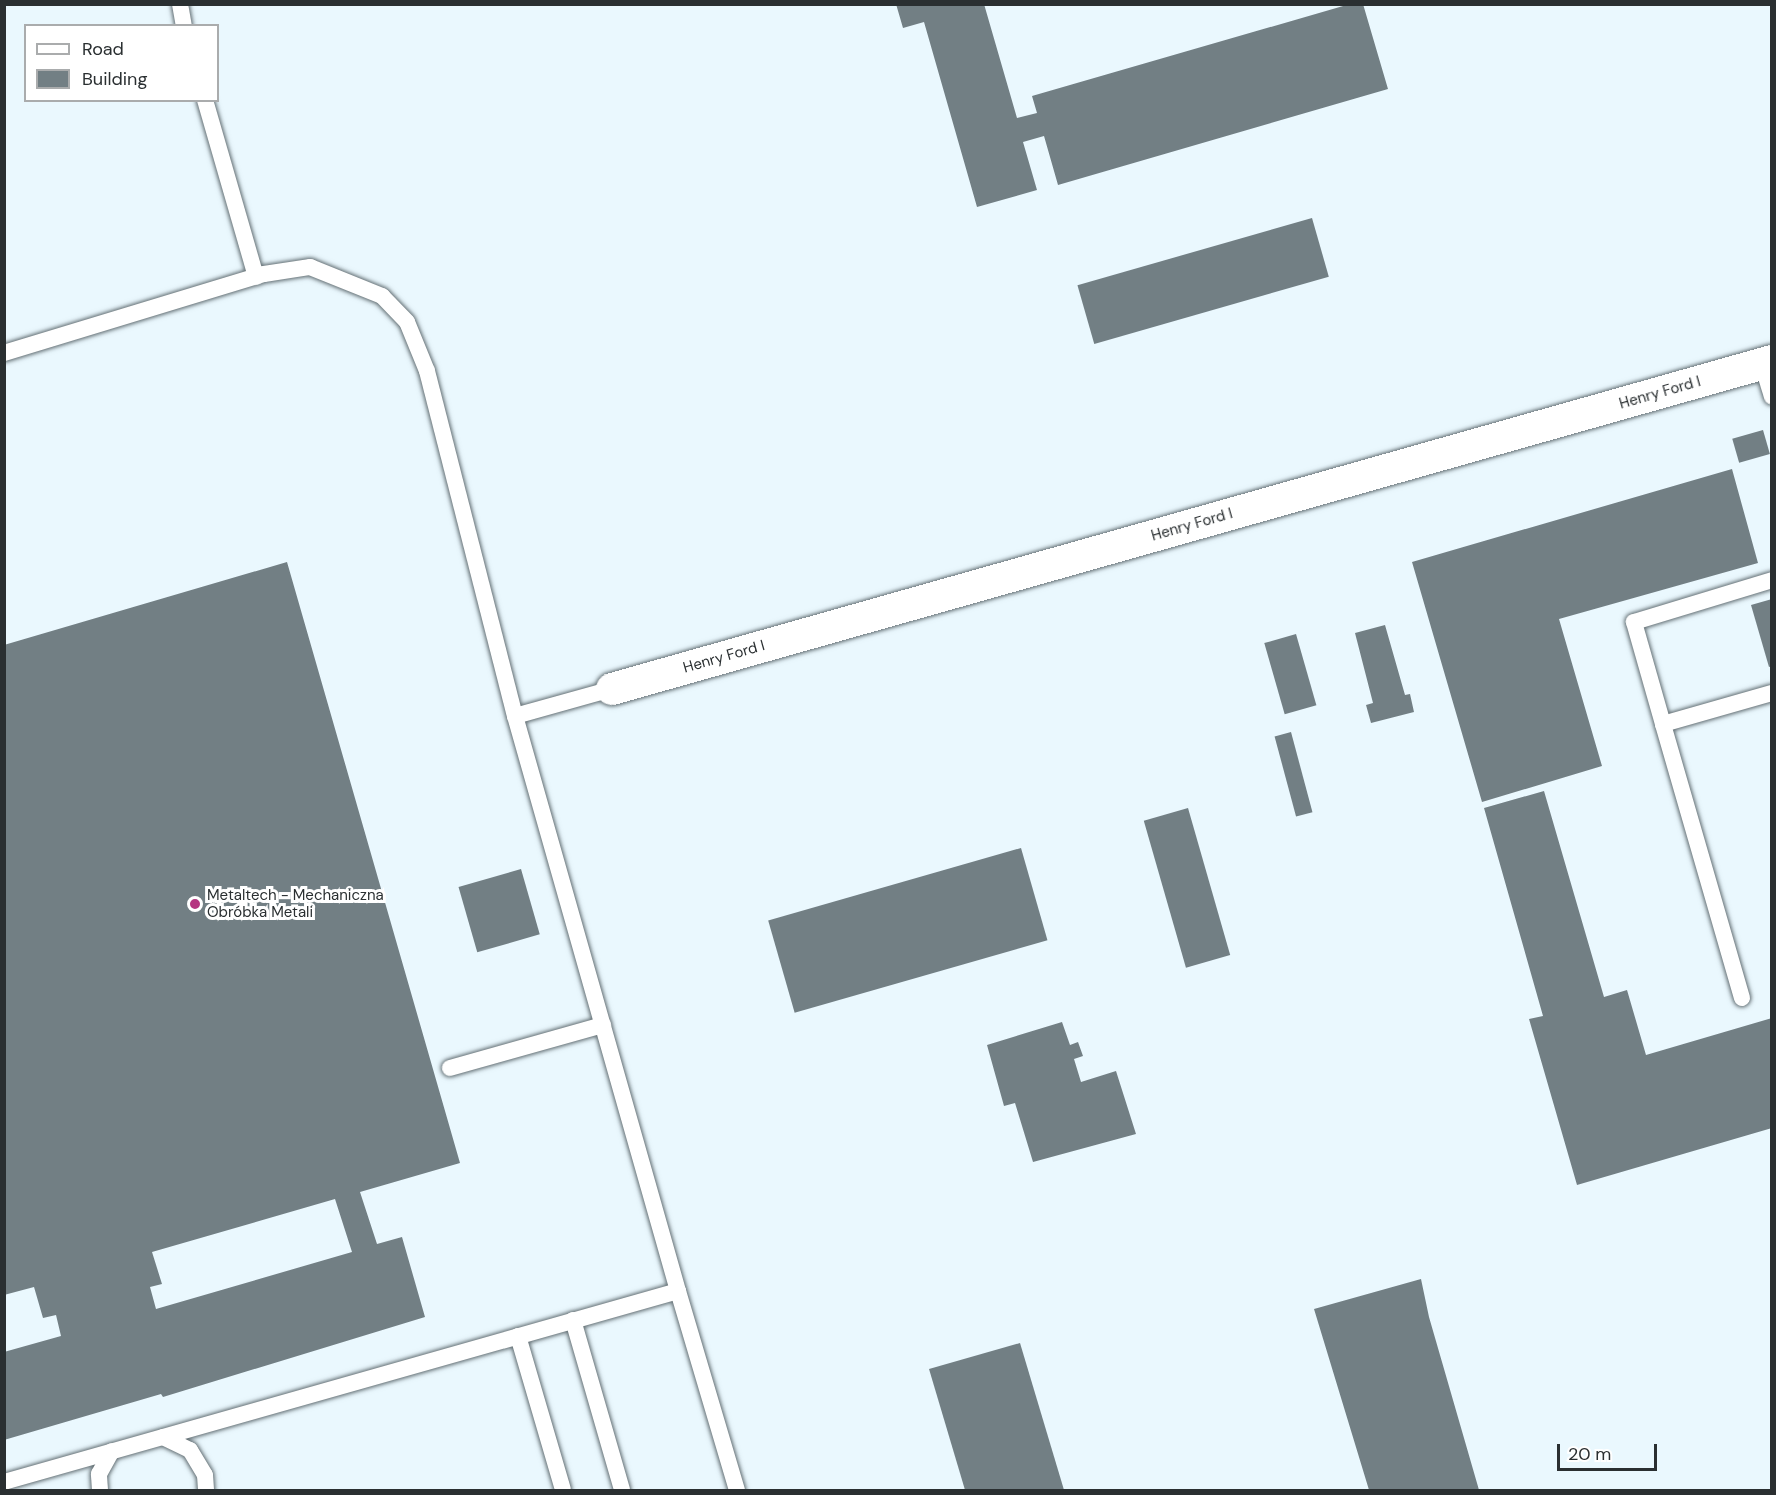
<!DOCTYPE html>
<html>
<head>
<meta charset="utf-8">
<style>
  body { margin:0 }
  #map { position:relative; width:1776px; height:1495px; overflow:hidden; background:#eaf8fe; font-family:"DM Sans",sans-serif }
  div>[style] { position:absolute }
  .building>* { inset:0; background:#727f84; transform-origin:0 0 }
  .roads { filter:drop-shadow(0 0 2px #647075) drop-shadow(0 0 2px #647075) }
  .lane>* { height:16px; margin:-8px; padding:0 8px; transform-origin:8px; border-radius:8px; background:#fff }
  .street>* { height:32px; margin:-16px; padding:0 16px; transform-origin:16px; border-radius:16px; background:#fff }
  .dots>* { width:16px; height:16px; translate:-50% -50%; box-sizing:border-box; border:3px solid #fff; border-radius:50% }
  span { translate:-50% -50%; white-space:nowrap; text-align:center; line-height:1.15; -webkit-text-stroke:6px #fff; paint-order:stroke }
  .street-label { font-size:15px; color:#2a2f31 }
  .poi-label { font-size:15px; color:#2a2f31 }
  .left { translate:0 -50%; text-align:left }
  .frame { position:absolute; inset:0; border:6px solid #2a2f31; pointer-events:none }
  .legend { position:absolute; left:24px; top:24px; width:195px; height:78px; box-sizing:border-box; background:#fff; border:2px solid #aaacad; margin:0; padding:8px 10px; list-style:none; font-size:18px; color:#2a2f31 }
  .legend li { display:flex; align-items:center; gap:12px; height:30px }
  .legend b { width:30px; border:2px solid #aaacad }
  .scale { position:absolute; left:1557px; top:1444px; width:100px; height:27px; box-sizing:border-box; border:3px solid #2a2f31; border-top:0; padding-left:8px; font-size:18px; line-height:21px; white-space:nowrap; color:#2a2f31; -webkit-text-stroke:4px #fff; paint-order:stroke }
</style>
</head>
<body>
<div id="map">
  <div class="building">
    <div style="clip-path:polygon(896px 4px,984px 4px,1017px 118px,1037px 113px,1032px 96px,1350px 4px,1363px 4px,1388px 89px,1058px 185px,1044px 136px,1023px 142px,1037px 190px,977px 207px,924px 22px,903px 28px)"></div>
    <div style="left:1312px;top:218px;width:61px;height:244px;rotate:74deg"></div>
    <div style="left:1763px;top:430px;width:25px;height:32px;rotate:74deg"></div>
    <div style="clip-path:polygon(1732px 469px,1758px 563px,1559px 619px,1602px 766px,1482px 802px,1412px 562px)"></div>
    <div style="clip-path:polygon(evenodd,287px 562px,460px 1163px,360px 1192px,377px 1244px,402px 1237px,425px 1317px,163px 1397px,161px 1394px,4px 1440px,4px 1352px,61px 1336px,56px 1315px,43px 1318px,34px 1287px,4px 1295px,4px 645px,287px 562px,335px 1199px,352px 1252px,156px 1309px,150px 1287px,162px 1284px,152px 1252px,335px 1199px)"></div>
    <div style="clip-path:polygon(1772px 599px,1772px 666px,1769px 667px,1751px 605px)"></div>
    <div style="clip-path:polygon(1385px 625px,1405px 695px,1410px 694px,1414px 712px,1371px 723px,1366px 705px,1373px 703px,1355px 633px)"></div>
    <div style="left:1296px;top:634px;width:74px;height:33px;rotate:74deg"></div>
    <div style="left:1291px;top:732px;width:83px;height:17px;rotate:75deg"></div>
    <div style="clip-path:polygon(1544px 791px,1604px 997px,1627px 990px,1646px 1055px,1772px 1018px,1772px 1128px,1577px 1185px,1529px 1019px,1543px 1016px,1484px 808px)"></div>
    <div style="left:1188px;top:808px;width:153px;height:46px;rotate:74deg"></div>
    <div style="left:1021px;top:848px;width:96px;height:263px;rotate:74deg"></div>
    <div style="left:521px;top:869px;width:68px;height:65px;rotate:74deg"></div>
    <div style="clip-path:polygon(1062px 1022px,1070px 1045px,1078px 1042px,1083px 1056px,1074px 1059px,1081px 1082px,1116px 1071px,1136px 1134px,1033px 1162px,1015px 1103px,1004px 1106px,987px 1045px)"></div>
    <div style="clip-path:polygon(1421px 1279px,1429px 1317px,1479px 1490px,1369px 1490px,1314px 1309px)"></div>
    <div style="clip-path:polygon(1020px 1343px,1064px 1490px,965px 1490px,929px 1369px)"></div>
  </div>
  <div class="roads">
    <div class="lane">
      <div style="left:180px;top:4px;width:22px;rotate:80deg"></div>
      <div style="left:205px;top:100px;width:184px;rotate:73.9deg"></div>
      <div style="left:4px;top:353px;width:272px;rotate:-16.9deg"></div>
      <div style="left:264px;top:274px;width:47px;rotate:-8.7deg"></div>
      <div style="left:310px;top:267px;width:78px;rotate:21.9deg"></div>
      <div style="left:382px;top:296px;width:36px;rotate:46deg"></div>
      <div style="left:407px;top:322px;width:53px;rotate:67.8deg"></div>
      <div style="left:427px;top:371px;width:356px;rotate:75.7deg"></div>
      <div style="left:515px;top:716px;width:598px;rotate:74.17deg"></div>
      <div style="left:678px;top:1291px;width:701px;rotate:164.18deg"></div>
      <div style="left:1762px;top:364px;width:34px;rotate:73deg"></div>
      <div style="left:515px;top:716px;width:101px;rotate:-15.6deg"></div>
      <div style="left:1663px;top:724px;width:106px;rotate:-105.9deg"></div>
      <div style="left:1634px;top:622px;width:144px;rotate:-16.9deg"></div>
      <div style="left:1742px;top:998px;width:285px;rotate:-106.1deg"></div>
      <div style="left:1663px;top:724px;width:113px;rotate:-15.9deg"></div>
      <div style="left:450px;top:1068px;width:159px;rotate:-15.7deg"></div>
      <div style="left:678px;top:1291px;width:208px;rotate:73.5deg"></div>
      <div style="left:573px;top:1320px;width:177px;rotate:73.9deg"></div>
      <div style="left:518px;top:1336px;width:160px;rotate:73.7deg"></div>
      <div style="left:163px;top:1437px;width:30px;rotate:26deg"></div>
      <div style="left:190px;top:1450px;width:29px;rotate:59deg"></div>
      <div style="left:205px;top:1475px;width:15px;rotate:86deg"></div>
      <div style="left:100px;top:1490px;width:16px;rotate:-94deg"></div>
      <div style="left:99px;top:1474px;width:26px;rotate:-61deg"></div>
    </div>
    <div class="street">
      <div style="left:612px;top:689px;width:1205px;rotate:-15.79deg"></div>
    </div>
  </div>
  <div class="dots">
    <div style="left:195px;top:904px;background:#b53581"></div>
  </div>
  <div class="street-label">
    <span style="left:1660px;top:393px;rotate:-16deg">Henry Ford I</span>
    <span style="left:1192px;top:525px;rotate:-16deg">Henry Ford I</span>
    <span style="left:724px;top:657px;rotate:-16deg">Henry Ford I</span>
  </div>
  <div class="poi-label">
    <span class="left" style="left:207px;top:904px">Metaltech - Mechaniczna<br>Obróbka Metali</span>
  </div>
  <div class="frame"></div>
  <ul class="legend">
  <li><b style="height:8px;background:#fff"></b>Road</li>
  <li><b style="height:16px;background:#727f84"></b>Building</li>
  </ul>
  <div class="scale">20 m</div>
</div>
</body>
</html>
